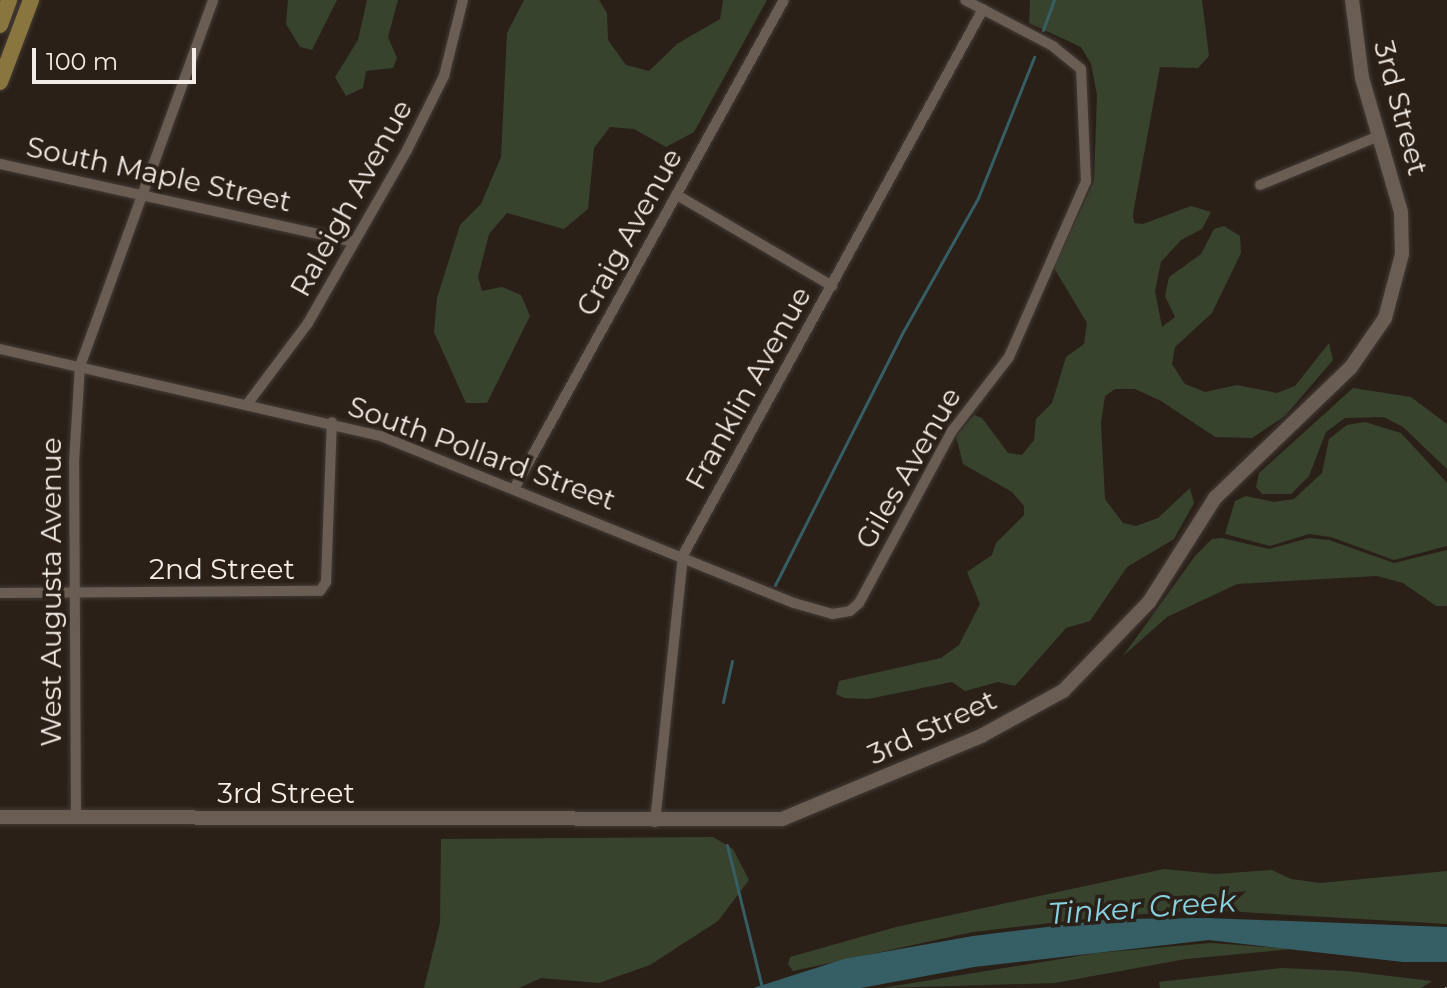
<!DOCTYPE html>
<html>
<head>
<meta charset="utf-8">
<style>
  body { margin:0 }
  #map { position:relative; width:1447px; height:988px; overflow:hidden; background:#2a2018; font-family:Montserrat,sans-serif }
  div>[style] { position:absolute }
  .green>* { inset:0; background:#38432e }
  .water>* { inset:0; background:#365e65 }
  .stream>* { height:3px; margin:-1.5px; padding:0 1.5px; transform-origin:1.5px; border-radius:1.5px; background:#365e65 }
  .roads { filter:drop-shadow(0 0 2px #443b36) drop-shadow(0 0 2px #443b36) }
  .street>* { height:10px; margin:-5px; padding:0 5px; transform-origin:5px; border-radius:5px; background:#695d54 }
  .secondary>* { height:14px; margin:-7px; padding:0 7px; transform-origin:7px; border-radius:7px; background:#695d54 }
  .primary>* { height:16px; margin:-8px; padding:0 8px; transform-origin:8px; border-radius:8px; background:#89763f }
  .rail>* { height:3px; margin-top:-1.5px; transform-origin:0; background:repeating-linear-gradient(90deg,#c4bcb7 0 16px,transparent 0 24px) }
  span { translate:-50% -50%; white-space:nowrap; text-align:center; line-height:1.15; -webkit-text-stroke:7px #2a2018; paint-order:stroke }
  .street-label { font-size:28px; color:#f3ece7 }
  .water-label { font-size:30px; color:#88d2e0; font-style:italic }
  .scale { position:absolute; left:32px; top:48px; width:164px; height:36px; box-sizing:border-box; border:4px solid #f3ece7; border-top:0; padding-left:10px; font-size:24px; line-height:28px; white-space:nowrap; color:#f3ece7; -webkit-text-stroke:6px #2a2018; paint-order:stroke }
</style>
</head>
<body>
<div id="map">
  <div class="green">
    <div style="clip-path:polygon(288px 0,337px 0,312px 50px,300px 47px,286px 24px)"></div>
    <div style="clip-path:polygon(367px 0,398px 0,388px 37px,397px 58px,393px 68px,366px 71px,363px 88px,346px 96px,335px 77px,358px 40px)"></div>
    <div style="clip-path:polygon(524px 0,599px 0,607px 13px,608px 40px,626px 65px,649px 71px,677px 44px,720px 19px,723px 0,767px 0,694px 132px,666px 147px,634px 129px,610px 127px,594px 148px,588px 209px,564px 229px,507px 213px,489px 234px,478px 277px,482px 291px,502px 287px,521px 295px,530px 316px,487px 403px,466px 403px,434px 332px,437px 298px,460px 225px,481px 204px,501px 157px,507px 33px)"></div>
    <div style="clip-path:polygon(1030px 0,1202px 0,1209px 56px,1198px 68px,1160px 67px,1133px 214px,1134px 223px,1143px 224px,1191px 206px,1211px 212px,1202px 229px,1181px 240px,1161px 262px,1155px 291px,1162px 327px,1175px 317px,1165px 296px,1169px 277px,1201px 254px,1214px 229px,1224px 226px,1240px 236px,1241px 253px,1212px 313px,1175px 347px,1172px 364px,1185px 384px,1205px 392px,1237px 385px,1277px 393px,1295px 386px,1329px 343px,1333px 360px,1285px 416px,1252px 438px,1215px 437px,1161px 401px,1135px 389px,1115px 389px,1105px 396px,1101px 423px,1105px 499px,1123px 523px,1136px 526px,1158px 518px,1190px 488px,1194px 503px,1174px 539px,1127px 567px,1090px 621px,1066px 628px,1015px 686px,998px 682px,965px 691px,952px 682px,868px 699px,844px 698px,836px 694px,839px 681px,941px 658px,959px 645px,980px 604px,967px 572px,992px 555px,996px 543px,1024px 515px,1024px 506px,1012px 492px,963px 464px,956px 436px,974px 415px,982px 418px,1008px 453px,1022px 455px,1034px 440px,1036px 419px,1052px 403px,1066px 357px,1084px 344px,1087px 323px,1054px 268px,1094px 181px,1097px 95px,1091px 64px,1081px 47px,1029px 23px)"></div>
    <div style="clip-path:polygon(1353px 388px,1411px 397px,1447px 424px,1447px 469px,1403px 427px,1384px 417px,1345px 418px,1326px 432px,1309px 476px,1291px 494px,1262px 494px,1256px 487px,1259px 473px)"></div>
    <div style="clip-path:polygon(1365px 422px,1401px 433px,1447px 483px,1447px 546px,1394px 560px,1331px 537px,1309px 534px,1270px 546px,1225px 534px,1235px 501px,1246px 496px,1274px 502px,1294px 499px,1322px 473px,1329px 439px,1347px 425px)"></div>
    <div style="clip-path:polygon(1222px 538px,1269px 549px,1309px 538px,1329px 540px,1394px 563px,1447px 550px,1447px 606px,1436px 606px,1403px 583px,1377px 576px,1237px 584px,1167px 617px,1123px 656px,1195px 556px,1212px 539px)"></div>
    <div style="clip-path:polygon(713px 837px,733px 849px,749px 880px,718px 921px,650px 965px,599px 983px,541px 978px,519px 988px,424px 988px,440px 923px,441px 839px)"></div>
    <div style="clip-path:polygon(1164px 869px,1215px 874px,1272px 870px,1291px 879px,1320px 883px,1447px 871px,1447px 924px,1207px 910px,1112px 916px,973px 932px,793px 971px,788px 964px,790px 957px,896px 927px)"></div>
    <div style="clip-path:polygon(1211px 943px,1292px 949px,1186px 959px,1055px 983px,882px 988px,1097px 953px)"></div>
    <div style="clip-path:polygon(1281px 968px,1348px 971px,1432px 981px,1421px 988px,1160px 988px,1159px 982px)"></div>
  </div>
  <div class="water">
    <div style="clip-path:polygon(1208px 918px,1447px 927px,1447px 962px,1403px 962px,1209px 940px,974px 967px,861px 988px,753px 988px,844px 959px,973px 936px,1113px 919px)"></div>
  </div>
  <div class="stream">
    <div style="left:1043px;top:30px;width:32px;rotate:-70deg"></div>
    <div style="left:775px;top:585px;width:286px;rotate:-63.2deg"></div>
    <div style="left:904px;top:330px;width:151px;rotate:-60.7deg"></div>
    <div style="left:978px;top:198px;width:152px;rotate:-68.3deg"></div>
    <div style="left:723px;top:702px;width:42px;rotate:-77.6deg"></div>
    <div style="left:727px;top:845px;width:147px;rotate:76.2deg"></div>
  </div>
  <div class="roads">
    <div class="street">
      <div style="left:0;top:164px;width:362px;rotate:12.4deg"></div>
      <div style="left:1260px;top:185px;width:129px;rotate:-22.4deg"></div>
      <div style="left:677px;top:195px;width:180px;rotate:30.4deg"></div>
      <div style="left:0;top:349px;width:393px;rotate:12.9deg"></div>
      <div style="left:383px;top:437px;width:443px;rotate:22deg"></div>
      <div style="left:794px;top:603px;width:40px;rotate:16deg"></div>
      <div style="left:832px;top:614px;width:18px;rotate:-9deg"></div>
      <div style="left:850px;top:611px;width:12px;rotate:-42deg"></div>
      <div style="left:859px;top:603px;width:196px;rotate:-61.6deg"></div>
      <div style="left:952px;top:431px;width:93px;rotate:-52.4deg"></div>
      <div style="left:1009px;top:357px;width:191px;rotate:-66.3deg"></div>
      <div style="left:1086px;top:182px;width:113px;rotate:-92.5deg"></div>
      <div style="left:1081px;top:69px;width:36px;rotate:-141deg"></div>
      <div style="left:1053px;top:46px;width:99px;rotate:-152.4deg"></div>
      <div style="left:248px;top:403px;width:100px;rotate:-53.1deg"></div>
      <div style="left:308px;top:323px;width:199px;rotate:-60.2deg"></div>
      <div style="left:407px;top:150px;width:83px;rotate:-63.4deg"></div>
      <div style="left:444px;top:76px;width:78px;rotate:-76deg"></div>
      <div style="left:515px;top:487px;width:556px;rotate:-61.09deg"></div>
      <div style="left:0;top:593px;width:320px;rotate:-0.4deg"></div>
      <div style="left:320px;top:591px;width:11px;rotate:-56deg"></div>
      <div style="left:326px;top:582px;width:160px;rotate:-87.9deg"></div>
      <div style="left:76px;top:818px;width:355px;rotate:-90.3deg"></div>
      <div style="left:74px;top:463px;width:97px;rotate:-86.5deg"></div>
      <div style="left:80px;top:366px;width:389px;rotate:-70deg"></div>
      <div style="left:655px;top:822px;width:268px;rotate:-84deg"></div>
      <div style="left:683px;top:555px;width:623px;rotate:-61.21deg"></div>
    </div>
    <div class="secondary">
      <div style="left:0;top:817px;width:782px;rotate:0.15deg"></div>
      <div style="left:782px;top:819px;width:216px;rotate:-22.6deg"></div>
      <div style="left:981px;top:736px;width:94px;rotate:-28.8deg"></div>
      <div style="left:1063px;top:691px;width:124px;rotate:-46deg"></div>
      <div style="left:1149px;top:602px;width:123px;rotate:-57.6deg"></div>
      <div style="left:1215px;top:498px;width:189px;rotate:-43.9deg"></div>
      <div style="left:1351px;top:367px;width:60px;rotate:-55.2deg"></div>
      <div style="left:1385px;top:318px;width:66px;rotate:-75.1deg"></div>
      <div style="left:1402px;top:254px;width:42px;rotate:-91.4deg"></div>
      <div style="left:1401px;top:212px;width:140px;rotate:-106.2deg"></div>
      <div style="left:1362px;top:78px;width:79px;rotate:-97.3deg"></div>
    </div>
    <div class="primary">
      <div style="left:0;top:25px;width:27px;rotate:-70deg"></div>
      <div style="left:0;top:82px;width:88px;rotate:-69.3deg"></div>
    </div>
  </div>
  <div class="rail">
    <div style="left:1446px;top:988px;width:1px;rotate:-45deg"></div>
  </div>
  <div class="street-label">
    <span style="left:1401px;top:108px;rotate:75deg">3rd Street</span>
    <span style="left:159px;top:174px;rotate:12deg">South Maple Street</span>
    <span style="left:351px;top:198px;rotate:-61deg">Raleigh Avenue</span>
    <span style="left:629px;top:232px;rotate:-61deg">Craig Avenue</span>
    <span style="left:748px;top:388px;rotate:-61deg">Franklin Avenue</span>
    <span style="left:482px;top:453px;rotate:20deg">South Pollard Street</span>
    <span style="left:908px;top:468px;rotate:-60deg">Giles Avenue</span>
    <span style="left:222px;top:569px">2nd Street</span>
    <span style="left:51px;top:592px;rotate:-90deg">West Augusta Avenue</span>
    <span style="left:932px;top:727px;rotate:-25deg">3rd Street</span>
    <span style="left:286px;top:793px">3rd Street</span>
  </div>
  <div class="water-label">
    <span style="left:1142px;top:908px;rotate:-4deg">Tinker Creek</span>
  </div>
  <div class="scale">100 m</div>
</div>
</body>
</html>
